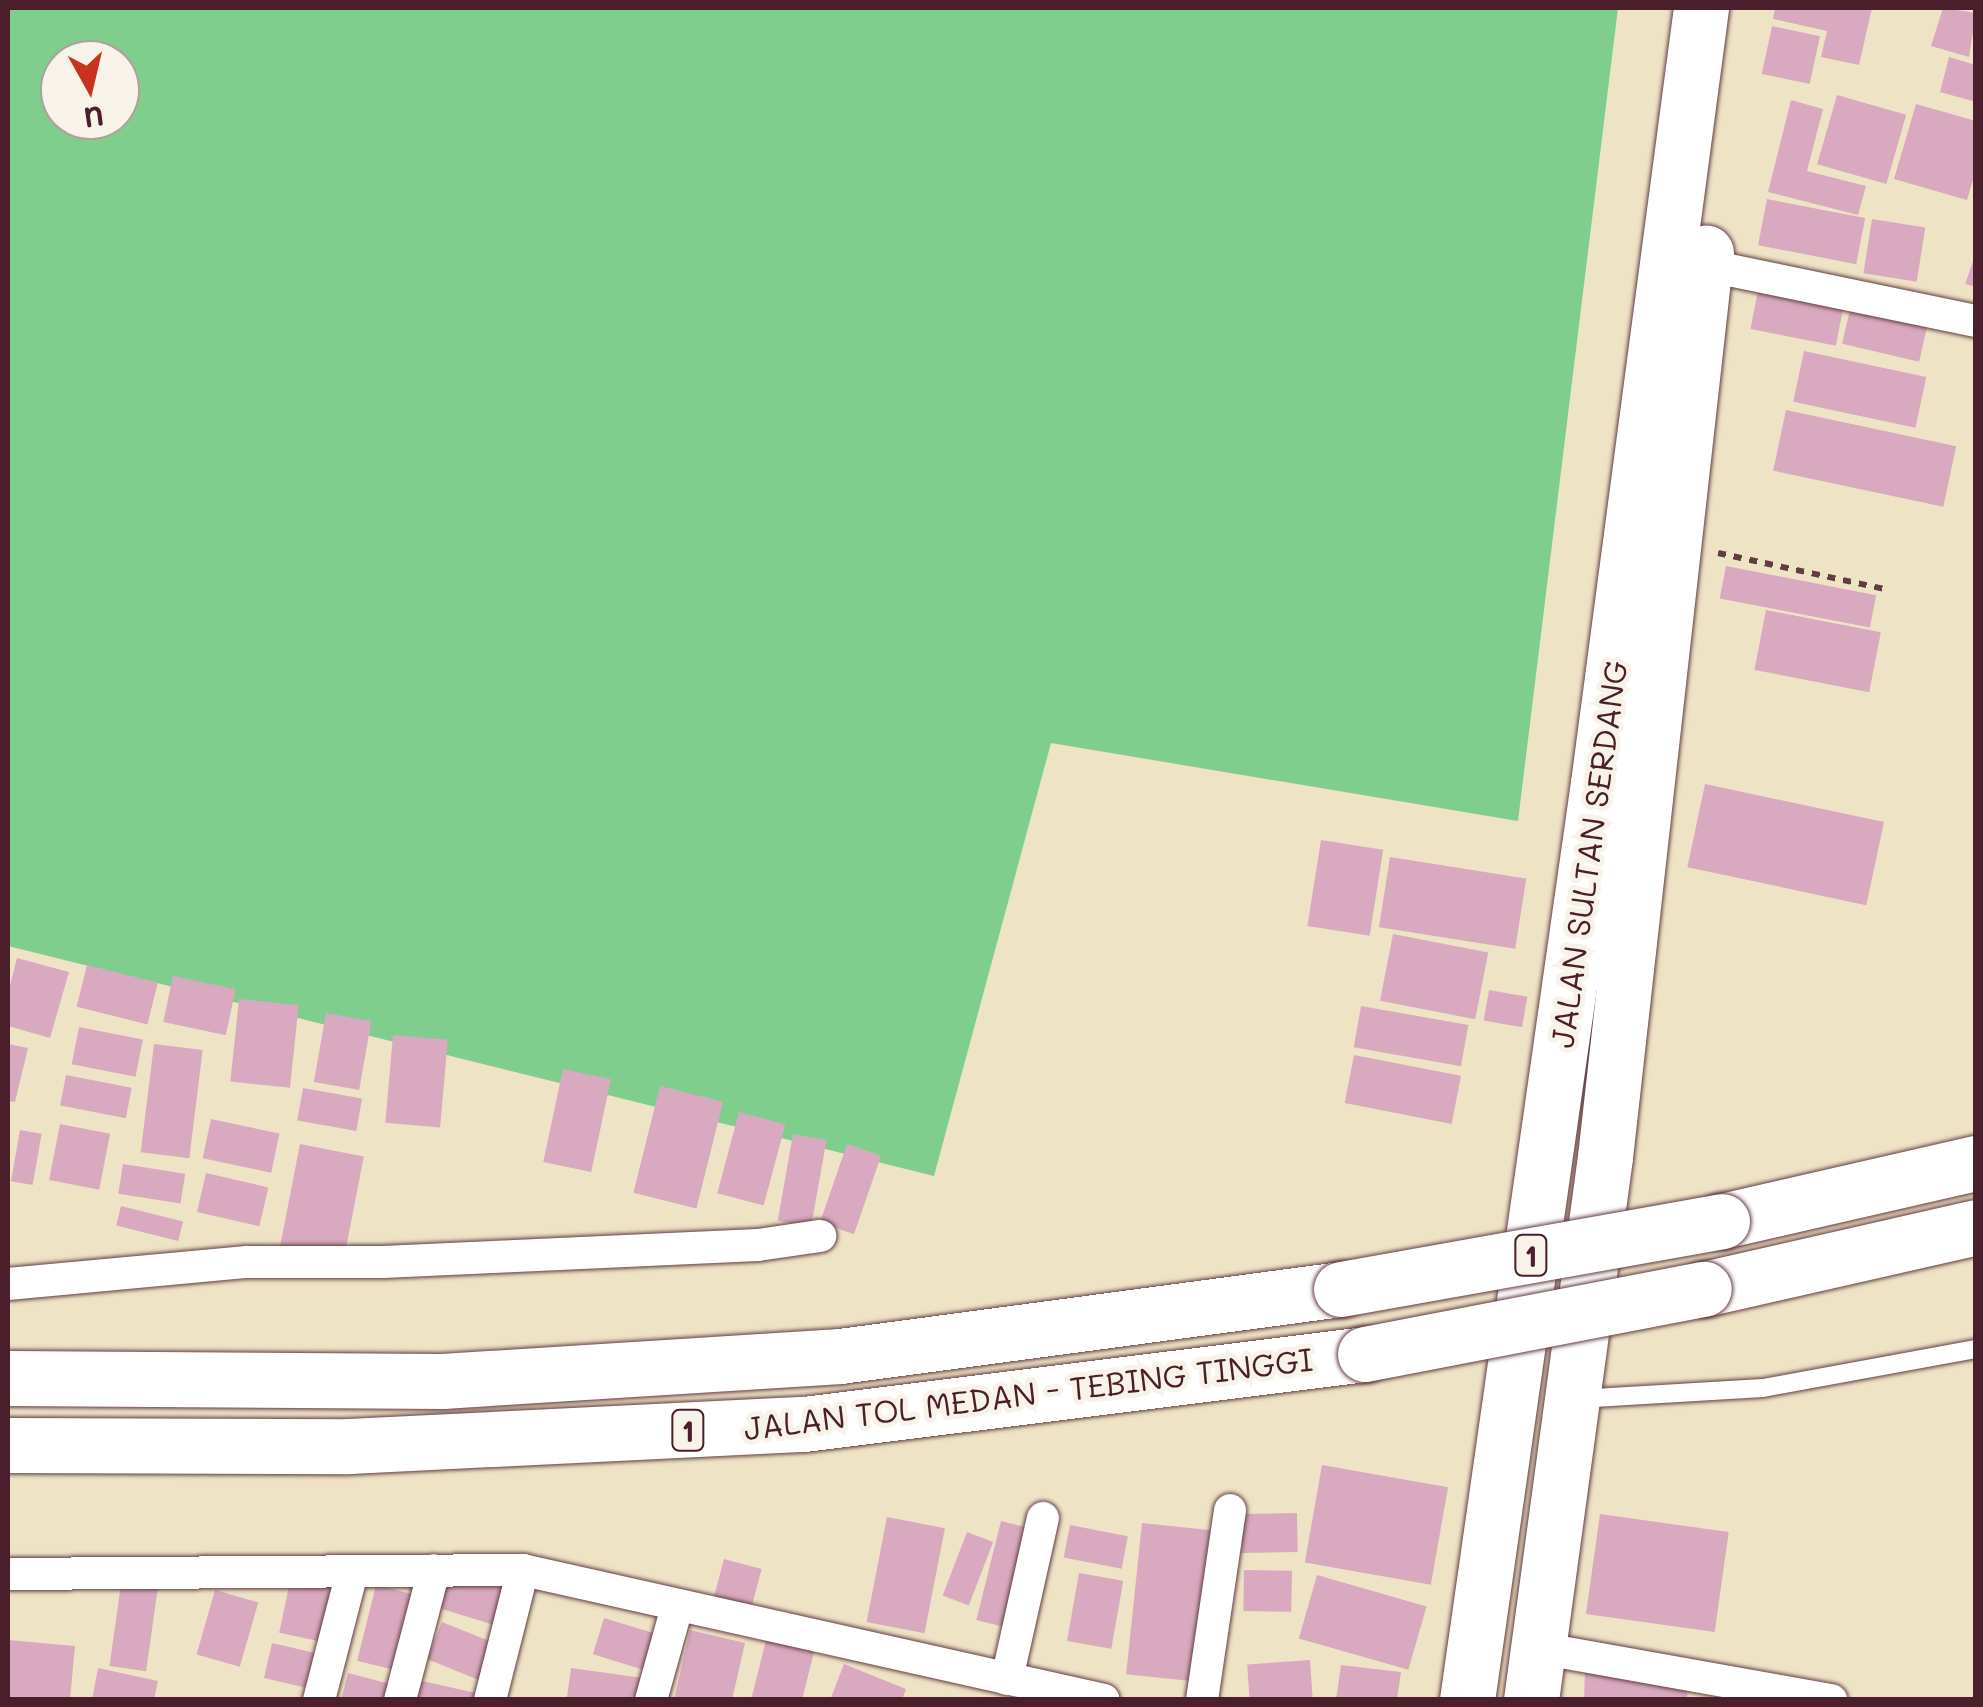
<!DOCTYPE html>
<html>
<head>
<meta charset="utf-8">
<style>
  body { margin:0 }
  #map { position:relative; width:1983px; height:1707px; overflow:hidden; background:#efe3c6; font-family:Mali,sans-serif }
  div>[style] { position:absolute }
  .green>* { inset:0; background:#7fce8d }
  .building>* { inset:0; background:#d9aabf; transform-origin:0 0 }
  .path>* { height:6px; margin-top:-3px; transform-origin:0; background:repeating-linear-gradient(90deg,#633c42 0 8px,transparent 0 16px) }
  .roads { filter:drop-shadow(0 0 2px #633c42) drop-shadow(0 0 2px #633c42) }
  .service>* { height:18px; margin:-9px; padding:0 9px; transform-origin:9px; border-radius:9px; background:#fff }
  .minor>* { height:32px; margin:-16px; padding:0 16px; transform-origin:16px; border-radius:16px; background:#fff }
  .trunk>* { height:55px; margin:-27.5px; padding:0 27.5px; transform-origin:27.5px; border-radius:27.5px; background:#fff }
  .motorway>* { height:55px; margin:-27.5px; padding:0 27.5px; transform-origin:27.5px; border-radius:27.5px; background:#fff }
  .bridges { filter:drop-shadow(0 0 2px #633c42) drop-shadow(0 0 2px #633c42) }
  .motorway-bridge>* { height:55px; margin:-27.5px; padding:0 27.5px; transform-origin:27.5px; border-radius:27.5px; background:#fff }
  span { translate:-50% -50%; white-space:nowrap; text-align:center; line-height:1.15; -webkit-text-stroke:10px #f7f3e8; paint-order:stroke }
  .shield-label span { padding:2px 8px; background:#f7f3e8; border:2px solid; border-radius:8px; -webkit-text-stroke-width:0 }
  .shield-label { font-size:30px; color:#4a1f2b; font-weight:700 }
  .street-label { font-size:32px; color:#4a1f2b }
  .frame { position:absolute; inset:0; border:10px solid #4a1f2b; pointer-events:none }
  .north { position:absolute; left:40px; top:40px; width:100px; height:100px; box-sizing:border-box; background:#f7f3e8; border:2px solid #b29e9c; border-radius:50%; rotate:172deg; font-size:28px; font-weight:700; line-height:40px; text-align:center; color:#4a1f2b }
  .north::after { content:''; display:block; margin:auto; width:35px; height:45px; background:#c8321e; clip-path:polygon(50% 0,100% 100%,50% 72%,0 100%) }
</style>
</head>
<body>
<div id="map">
  <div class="green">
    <div style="clip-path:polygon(evenodd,8px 8px,1618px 8px,1518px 821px,1051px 743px,934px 1176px,8px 946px,8px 8px,60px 60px,120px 60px,120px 120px,60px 120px,60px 60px)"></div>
  </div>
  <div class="building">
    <div style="clip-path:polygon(1775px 8px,1872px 8px,1859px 65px,1821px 57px,1827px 31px,1773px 19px)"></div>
    <div style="clip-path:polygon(1943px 8px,1976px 13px,1969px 57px,1931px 46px)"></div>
    <div style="left:1772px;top:26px;width:49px;height:49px;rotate:12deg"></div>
    <div style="clip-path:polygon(1949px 57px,1976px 65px,1976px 102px,1940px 92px)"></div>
    <div style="left:1837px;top:95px;width:72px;height:72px;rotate:16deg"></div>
    <div style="clip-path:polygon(1791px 100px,1823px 109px,1807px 171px,1866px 186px,1858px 215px,1768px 192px)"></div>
    <div style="clip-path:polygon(1916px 104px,1976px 121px,1976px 170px,1967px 200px,1894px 179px)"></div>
    <div style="left:1767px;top:199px;width:100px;height:47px;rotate:11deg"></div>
    <div style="left:1872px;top:219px;width:54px;height:55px;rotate:9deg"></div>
    <div style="clip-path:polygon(1976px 253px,1976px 287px,1965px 284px)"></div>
    <div style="left:1760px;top:280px;width:87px;height:50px;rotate:11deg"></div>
    <div style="left:1852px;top:301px;width:79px;height:44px;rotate:13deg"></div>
    <div style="left:1804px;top:351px;width:125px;height:52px;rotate:12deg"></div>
    <div style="left:1786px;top:410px;width:174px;height:62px;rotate:12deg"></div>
    <div style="left:1726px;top:566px;width:153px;height:33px;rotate:11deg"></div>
    <div style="left:1766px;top:610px;width:117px;height:61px;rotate:11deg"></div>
    <div style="left:1705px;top:784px;width:183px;height:85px;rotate:12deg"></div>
    <div style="left:1321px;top:840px;width:63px;height:87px;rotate:9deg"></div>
    <div style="left:1390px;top:857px;width:138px;height:71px;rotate:9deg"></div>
    <div style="left:1393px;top:934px;width:97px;height:68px;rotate:11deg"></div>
    <div style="clip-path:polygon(17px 958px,69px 972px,50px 1038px,8px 1026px,8px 993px)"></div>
    <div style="left:87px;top:965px;width:73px;height:43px;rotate:14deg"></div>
    <div style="left:173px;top:976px;width:64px;height:47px;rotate:12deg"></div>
    <div style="left:1489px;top:990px;width:39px;height:31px;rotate:10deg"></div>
    <div style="left:239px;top:999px;width:60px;height:83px;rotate:6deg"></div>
    <div style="left:1361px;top:1006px;width:109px;height:42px;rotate:10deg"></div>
    <div style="left:326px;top:1013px;width:46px;height:70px;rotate:10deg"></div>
    <div style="left:79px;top:1027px;width:65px;height:38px;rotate:11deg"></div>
    <div style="left:393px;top:1035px;width:55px;height:88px;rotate:5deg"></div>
    <div style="clip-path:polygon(8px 1044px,28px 1048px,15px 1102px,8px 1101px)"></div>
    <div style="left:154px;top:1044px;width:49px;height:109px;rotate:7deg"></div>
    <div style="left:1354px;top:1055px;width:109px;height:49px;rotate:11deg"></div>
    <div style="left:563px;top:1069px;width:49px;height:95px;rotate:12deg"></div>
    <div style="left:66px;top:1075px;width:67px;height:31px;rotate:11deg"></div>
    <div style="left:660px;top:1086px;width:65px;height:110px;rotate:14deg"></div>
    <div style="left:303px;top:1088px;width:60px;height:33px;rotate:10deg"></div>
    <div style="left:739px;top:1112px;width:48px;height:84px;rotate:15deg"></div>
    <div style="left:211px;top:1119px;width:70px;height:40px;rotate:12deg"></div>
    <div style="left:60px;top:1124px;width:51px;height:57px;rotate:11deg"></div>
    <div style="left:20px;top:1130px;width:22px;height:52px;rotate:10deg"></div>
    <div style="left:793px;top:1134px;width:34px;height:88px;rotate:10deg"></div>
    <div style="left:300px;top:1144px;width:65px;height:106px;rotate:11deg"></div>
    <div style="left:847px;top:1144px;width:36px;height:83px;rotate:19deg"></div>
    <div style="left:123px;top:1164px;width:63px;height:30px;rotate:9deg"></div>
    <div style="left:206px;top:1173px;width:64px;height:40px;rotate:13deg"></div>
    <div style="left:121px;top:1206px;width:64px;height:20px;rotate:14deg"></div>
    <div style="left:1322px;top:1465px;width:128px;height:99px;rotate:10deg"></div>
    <div style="left:1297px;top:1513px;width:39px;height:56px;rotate:89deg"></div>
    <div style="left:1600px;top:1514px;width:130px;height:101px;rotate:8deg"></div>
    <div style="left:887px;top:1517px;width:59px;height:107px;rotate:11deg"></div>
    <div style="left:1001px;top:1521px;width:32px;height:102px;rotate:14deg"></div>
    <div style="left:1142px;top:1523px;width:72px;height:152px;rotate:6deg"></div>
    <div style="left:1070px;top:1525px;width:59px;height:33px;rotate:11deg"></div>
    <div style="left:967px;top:1532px;width:28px;height:68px;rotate:21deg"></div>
    <div style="left:724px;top:1559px;width:39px;height:40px;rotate:15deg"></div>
    <div style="left:1244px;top:1570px;width:48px;height:41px;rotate:1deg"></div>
    <div style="left:451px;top:1573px;width:59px;height:37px;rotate:17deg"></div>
    <div style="left:1079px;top:1573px;width:45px;height:69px;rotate:10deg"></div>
    <div style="left:1317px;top:1575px;width:114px;height:66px;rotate:16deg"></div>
    <div style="left:122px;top:1577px;width:37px;height:90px;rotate:8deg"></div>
    <div style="left:291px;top:1577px;width:48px;height:57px;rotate:12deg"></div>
    <div style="left:376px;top:1585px;width:45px;height:78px;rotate:14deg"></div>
    <div style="left:215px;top:1590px;width:45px;height:67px;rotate:16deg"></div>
    <div style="left:604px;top:1618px;width:55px;height:38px;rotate:17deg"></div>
    <div style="left:442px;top:1622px;width:63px;height:40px;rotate:22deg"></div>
    <div style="clip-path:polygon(690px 1630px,745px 1643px,732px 1700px,674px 1700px)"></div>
    <div style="clip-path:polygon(767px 1636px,815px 1648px,802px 1700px,751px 1700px)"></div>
    <div style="clip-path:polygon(8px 1640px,75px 1646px,70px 1700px,8px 1700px)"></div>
    <div style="left:272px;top:1643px;width:50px;height:36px;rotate:13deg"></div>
    <div style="left:1310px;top:1660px;width:40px;height:63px;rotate:86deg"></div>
    <div style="clip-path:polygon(844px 1664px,906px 1689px,902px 1700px,830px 1700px)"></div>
    <div style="clip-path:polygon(1341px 1665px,1401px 1672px,1397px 1700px,1336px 1700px)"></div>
    <div style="clip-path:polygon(98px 1668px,158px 1681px,154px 1700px,92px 1700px)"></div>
    <div style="clip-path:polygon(571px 1668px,643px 1678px,640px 1700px,567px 1697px)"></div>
    <div style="clip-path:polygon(1585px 1671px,1688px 1676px,1687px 1700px,1584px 1700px)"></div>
    <div style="clip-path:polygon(348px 1673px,394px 1685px,390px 1700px,342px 1697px)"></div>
    <div style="clip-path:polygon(413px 1679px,485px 1695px,484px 1700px,409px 1700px)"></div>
  </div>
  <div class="path">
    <div style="left:1718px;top:553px;width:171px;rotate:12.2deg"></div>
  </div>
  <div class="roads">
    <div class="service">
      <div style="left:1577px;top:1399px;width:186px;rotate:-3.4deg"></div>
      <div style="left:1763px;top:1388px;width:217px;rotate:-10.4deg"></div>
    </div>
    <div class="minor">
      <div style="left:1705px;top:265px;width:277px;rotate:11.7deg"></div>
      <div style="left:8px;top:1284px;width:240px;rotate:-5.3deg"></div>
      <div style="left:247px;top:1262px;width:136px"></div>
      <div style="left:383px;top:1262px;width:375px;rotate:-2.6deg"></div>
      <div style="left:758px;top:1245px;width:63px;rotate:-8.3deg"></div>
      <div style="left:8px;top:1574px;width:515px;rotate:-0.45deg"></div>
      <div style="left:523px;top:1570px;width:595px;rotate:12.61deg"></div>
      <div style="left:1539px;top:1648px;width:297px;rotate:10.1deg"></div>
      <div style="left:1007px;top:1679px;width:165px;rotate:-77.4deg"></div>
      <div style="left:319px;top:1700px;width:132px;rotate:-75.5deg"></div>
      <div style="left:400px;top:1700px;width:134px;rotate:-75.3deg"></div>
      <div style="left:490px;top:1700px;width:134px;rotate:-75.8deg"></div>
      <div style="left:651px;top:1700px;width:97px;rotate:-74.4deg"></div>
      <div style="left:1202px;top:1700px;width:192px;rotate:-81.6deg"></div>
    </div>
    <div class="trunk">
      <div style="left:1467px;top:1700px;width:926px;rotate:-81.87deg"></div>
      <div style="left:1598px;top:783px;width:782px;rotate:-82.43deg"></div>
      <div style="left:1531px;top:1700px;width:548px;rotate:-82.24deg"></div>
      <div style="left:1605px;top:1157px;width:910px;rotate:-83.63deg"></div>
    </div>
    <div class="motorway">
      <div style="left:1722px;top:1221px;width:261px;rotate:-12.9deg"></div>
      <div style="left:1704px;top:1289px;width:279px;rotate:-12.8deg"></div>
      <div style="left:8px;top:1378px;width:434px;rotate:0.4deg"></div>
      <div style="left:442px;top:1381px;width:399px;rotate:-3.6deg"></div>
      <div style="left:840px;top:1356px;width:505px;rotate:-7.62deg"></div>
      <div style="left:8px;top:1445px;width:341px;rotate:0.2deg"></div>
      <div style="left:349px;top:1446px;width:456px;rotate:-2.8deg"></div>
      <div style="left:804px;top:1424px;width:565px;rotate:-7.11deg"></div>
    </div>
  </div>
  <div class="bridges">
    <div class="motorway-bridge">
      <div style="left:1341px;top:1289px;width:387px;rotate:-10.1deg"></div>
      <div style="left:1365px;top:1354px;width:345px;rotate:-10.9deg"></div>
    </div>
  </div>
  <div class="shield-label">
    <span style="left:1531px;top:1255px">1</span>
    <span style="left:688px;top:1430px">1</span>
  </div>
  <div class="street-label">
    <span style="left:1588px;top:854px;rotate:-82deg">JALAN SULTAN SERDANG</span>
    <span style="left:1028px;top:1393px;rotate:-7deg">JALAN TOL MEDAN - TEBING TINGGI</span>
  </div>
  <div class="frame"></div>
  <div class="north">U</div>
</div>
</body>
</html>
